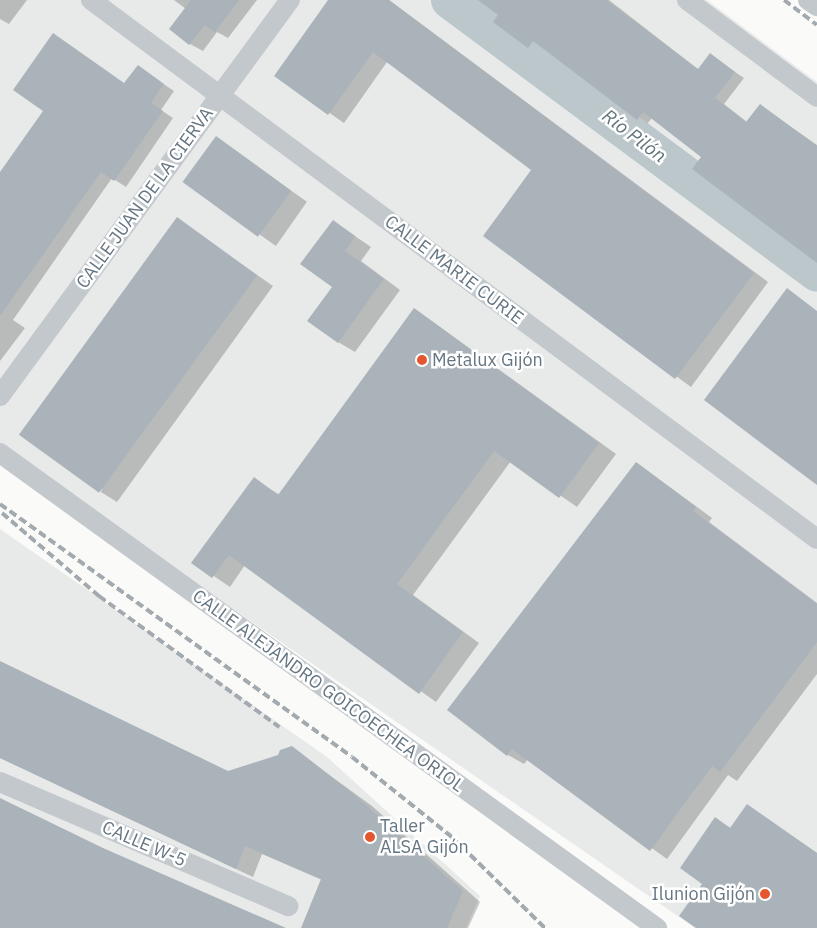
<!DOCTYPE html>
<html>
<head>
<meta charset="utf-8">
<style>
  body { margin:0 }
  #map { position:relative; width:817px; height:928px; overflow:hidden; background:#fafaf8; font-family:"IBM Plex Sans",sans-serif }
  div>[style] { position:absolute }
  .built>* { inset:0; background:#e8e9e9 }
  .shadow>* { inset:0; background:#0003; transform-origin:0 0 }
  .river>* { height:38px; margin:-19px; padding:0 19px; transform-origin:19px; border-radius:19px; background:#bbc7cb }
  .building>* { inset:0; background:#aab3b9; transform-origin:0 0 }
  .street>* { height:20px; margin:-10px; padding:0 10px; transform-origin:10px; border-radius:10px; background:#c3c8cc }
  .rail>* { height:4px; margin-top:-2px; transform-origin:0; background:repeating-linear-gradient(90deg,#a2aab0 0 8px,transparent 0 12px) }
  .dots>* { width:14px; height:14px; translate:-50% -50%; box-sizing:border-box; border:2px solid #fff; border-radius:50% }
  span { translate:-50% -50%; white-space:nowrap; text-align:center; line-height:1.15; -webkit-text-stroke:5px #fff; paint-order:stroke }
  .street-label { font-size:18px; color:#657683 }
  .poi-label { font-size:18px; color:#657683 }
  .left { translate:0 -50%; text-align:left }
  .right { translate:-100% -50%; text-align:right }
  .water-label { font-size:19px; color:#60757c; font-style:italic }
</style>
</head>
<body>
<div id="map">
  <div class="built">
    <div style="clip-path:polygon(0 0,707px 0,817px 82px,817px 928px,695px 928px,0 448px)"></div>
    <div style="clip-path:polygon(0 529px,327px 757px,480px 896px,466px 928px,0 928px)"></div>
  </div>
  <div class="shadow">
    <div style="clip-path:polygon(0 0,27px 0,9px 24px,0 19px)"></div>
    <div style="clip-path:polygon(174px 0,257px 0,228px 38px,217px 32px,203px 51px,190px 44px,186px 9px)"></div>
    <div style="clip-path:polygon(330px 0,389px 0,768px 282px,691px 387px,484px 236px,533px 170px,387px 62px,344px 123px,276px 76px)"></div>
    <div style="clip-path:polygon(480px 0,609px 0,699px 70px,710px 55px,744px 78px,724px 104px,747px 122px,760px 105px,817px 145px,817px 261px,703px 156px,652px 118px,647px 124px,638px 119px,542px 46px,538px 52px,529px 46px,500px 15px)"></div>
    <div style="clip-path:polygon(138px 67px,174px 91px,161px 110px,173px 118px,126px 187px,112px 178px,13px 320px,25px 328px,0 361px,0 174px,125px 84px)"></div>
    <div style="left:216px;top:138px;width:111px;height:54px;rotate:35deg"></div>
    <div style="clip-path:polygon(177px 219px,273px 286px,117px 502px,101px 492px)"></div>
    <div style="clip-path:polygon(333px 221px,371px 247px,361px 261px,400px 290px,355px 352px,338px 342px,333px 287px)"></div>
    <div style="clip-path:polygon(415px 309px,616px 454px,577px 507px,511px 461px,413px 595px,479px 643px,436px 702px,245px 565px,230px 587px,193px 562px,254px 479px,280px 495px)"></div>
    <div style="clip-path:polygon(637px 463px,712px 518px,709px 522px,817px 603px,817px 674px,737px 781px,728px 775px,667px 859px,528px 759px,524px 764px,508px 755px)"></div>
    <div style="clip-path:polygon(0 663px,228px 772px,279px 756px,292px 748px,372px 806px,480px 902px,468px 928px,302px 928px,322px 880px,262px 854px,253px 877px,0 758px)"></div>
    <div style="clip-path:polygon(747px 806px,817px 853px,817px 928px,698px 928px,715px 819px,731px 828px)"></div>
  </div>
  <div class="river">
    <div style="left:450px;top:0;width:457px;rotate:36.6deg"></div>
  </div>
  <div class="building">
    <div style="clip-path:polygon(191px 0,239px 0,215px 32px,205px 25px,189px 45px,169px 29px)"></div>
    <div style="clip-path:polygon(328px 0,389px 0,754px 273px,675px 379px,483px 236px,531px 170px,373px 52px,328px 115px,274px 76px)"></div>
    <div style="clip-path:polygon(478px 0,606px 0,698px 69px,710px 53px,735px 72px,715px 98px,746px 122px,760px 104px,817px 146px,817px 263px,692px 169px,701px 157px,643px 112px,637px 120px,533px 41px,528px 48px,493px 22px,498px 15px)"></div>
    <div style="clip-path:polygon(53px 33px,124px 83px,138px 65px,164px 84px,151px 103px,163px 111px,114px 181px,101px 172px,0 316px,0 172px,43px 111px,13px 90px)"></div>
    <div style="left:216px;top:136px;width:93px;height:57px;rotate:36deg"></div>
    <div style="left:177px;top:217px;width:99px;height:269px;rotate:36deg"></div>
    <div style="clip-path:polygon(333px 220px,355px 236px,345px 251px,384px 279px,338px 343px,307px 321px,332px 287px,300px 264px)"></div>
    <div style="clip-path:polygon(787px 288px,817px 311px,817px 485px,704px 400px)"></div>
    <div style="clip-path:polygon(414px 308px,599px 443px,559px 498px,494px 451px,397px 584px,463px 632px,419px 694px,229px 555px,212px 578px,191px 563px,254px 477px,278px 495px)"></div>
    <div style="clip-path:polygon(636px 462px,696px 507px,693px 511px,817px 604px,817px 642px,720px 772px,712px 766px,650px 851px,512px 749px,507px 756px,447px 710px)"></div>
    <div style="clip-path:polygon(0 661px,228px 771px,278px 755px,280px 750px,292px 746px,355px 795px,463px 891px,447px 928px,301px 928px,321px 879px,245px 846px,236px 869px,0 758px)"></div>
    <div style="clip-path:polygon(0 798px,103px 848px,286px 928px,0 928px)"></div>
    <div style="clip-path:polygon(747px 804px,817px 853px,817px 928px,696px 928px,679px 916px,702px 884px,680px 868px,715px 817px,730px 828px)"></div>
  </div>
  <div class="street">
    <div style="left:91px;top:0;width:904px;rotate:36.59deg"></div>
    <div style="left:687px;top:0;width:162px;rotate:36.7deg"></div>
    <div style="left:808px;top:0;width:11px;rotate:34deg"></div>
    <div style="left:0;top:396px;width:491px;rotate:-53.8deg"></div>
    <div style="left:0;top:453px;width:811px;rotate:35.87deg"></div>
    <div style="left:0;top:782px;width:314px;rotate:23.3deg"></div>
  </div>
  <div class="rail">
    <div style="left:784px;top:0;width:41px;rotate:37.1deg"></div>
    <div style="left:0;top:504px;width:433px;rotate:35.7deg"></div>
    <div style="left:352px;top:757px;width:129px;rotate:38.7deg"></div>
    <div style="left:453px;top:838px;width:129px;rotate:44.4deg"></div>
    <div style="left:2px;top:513px;width:128px;rotate:40.6deg"></div>
    <div style="left:99px;top:596px;width:223px;rotate:36deg"></div>
  </div>
  <div class="dots">
    <div style="left:422px;top:360px;background:#e4572e"></div>
    <div style="left:370px;top:837px;background:#e4572e"></div>
    <div style="left:765px;top:894px;background:#e4572e"></div>
  </div>
  <div class="street-label">
    <span style="left:145px;top:198px;rotate:-54deg">CALLE JUAN DE LA CIERVA</span>
    <span style="left:454px;top:270px;rotate:37deg">CALLE MARIE CURIE</span>
    <span style="left:328px;top:691px;rotate:36deg">CALLE ALEJANDRO GOICOECHEA ORIOL</span>
    <span style="left:144px;top:844px;rotate:23deg">CALLE W-5</span>
  </div>
  <div class="poi-label">
    <span class="left" style="left:432px;top:360px">Metalux Gijón</span>
    <span class="left" style="left:380px;top:837px">Taller<br>ALSA Gijón</span>
    <span class="right" style="left:755px;top:894px">Ilunion Gijón</span>
  </div>
  <div class="water-label">
    <span style="left:634px;top:136px;rotate:37deg">Río Pilón</span>
  </div>
</div>
</body>
</html>
